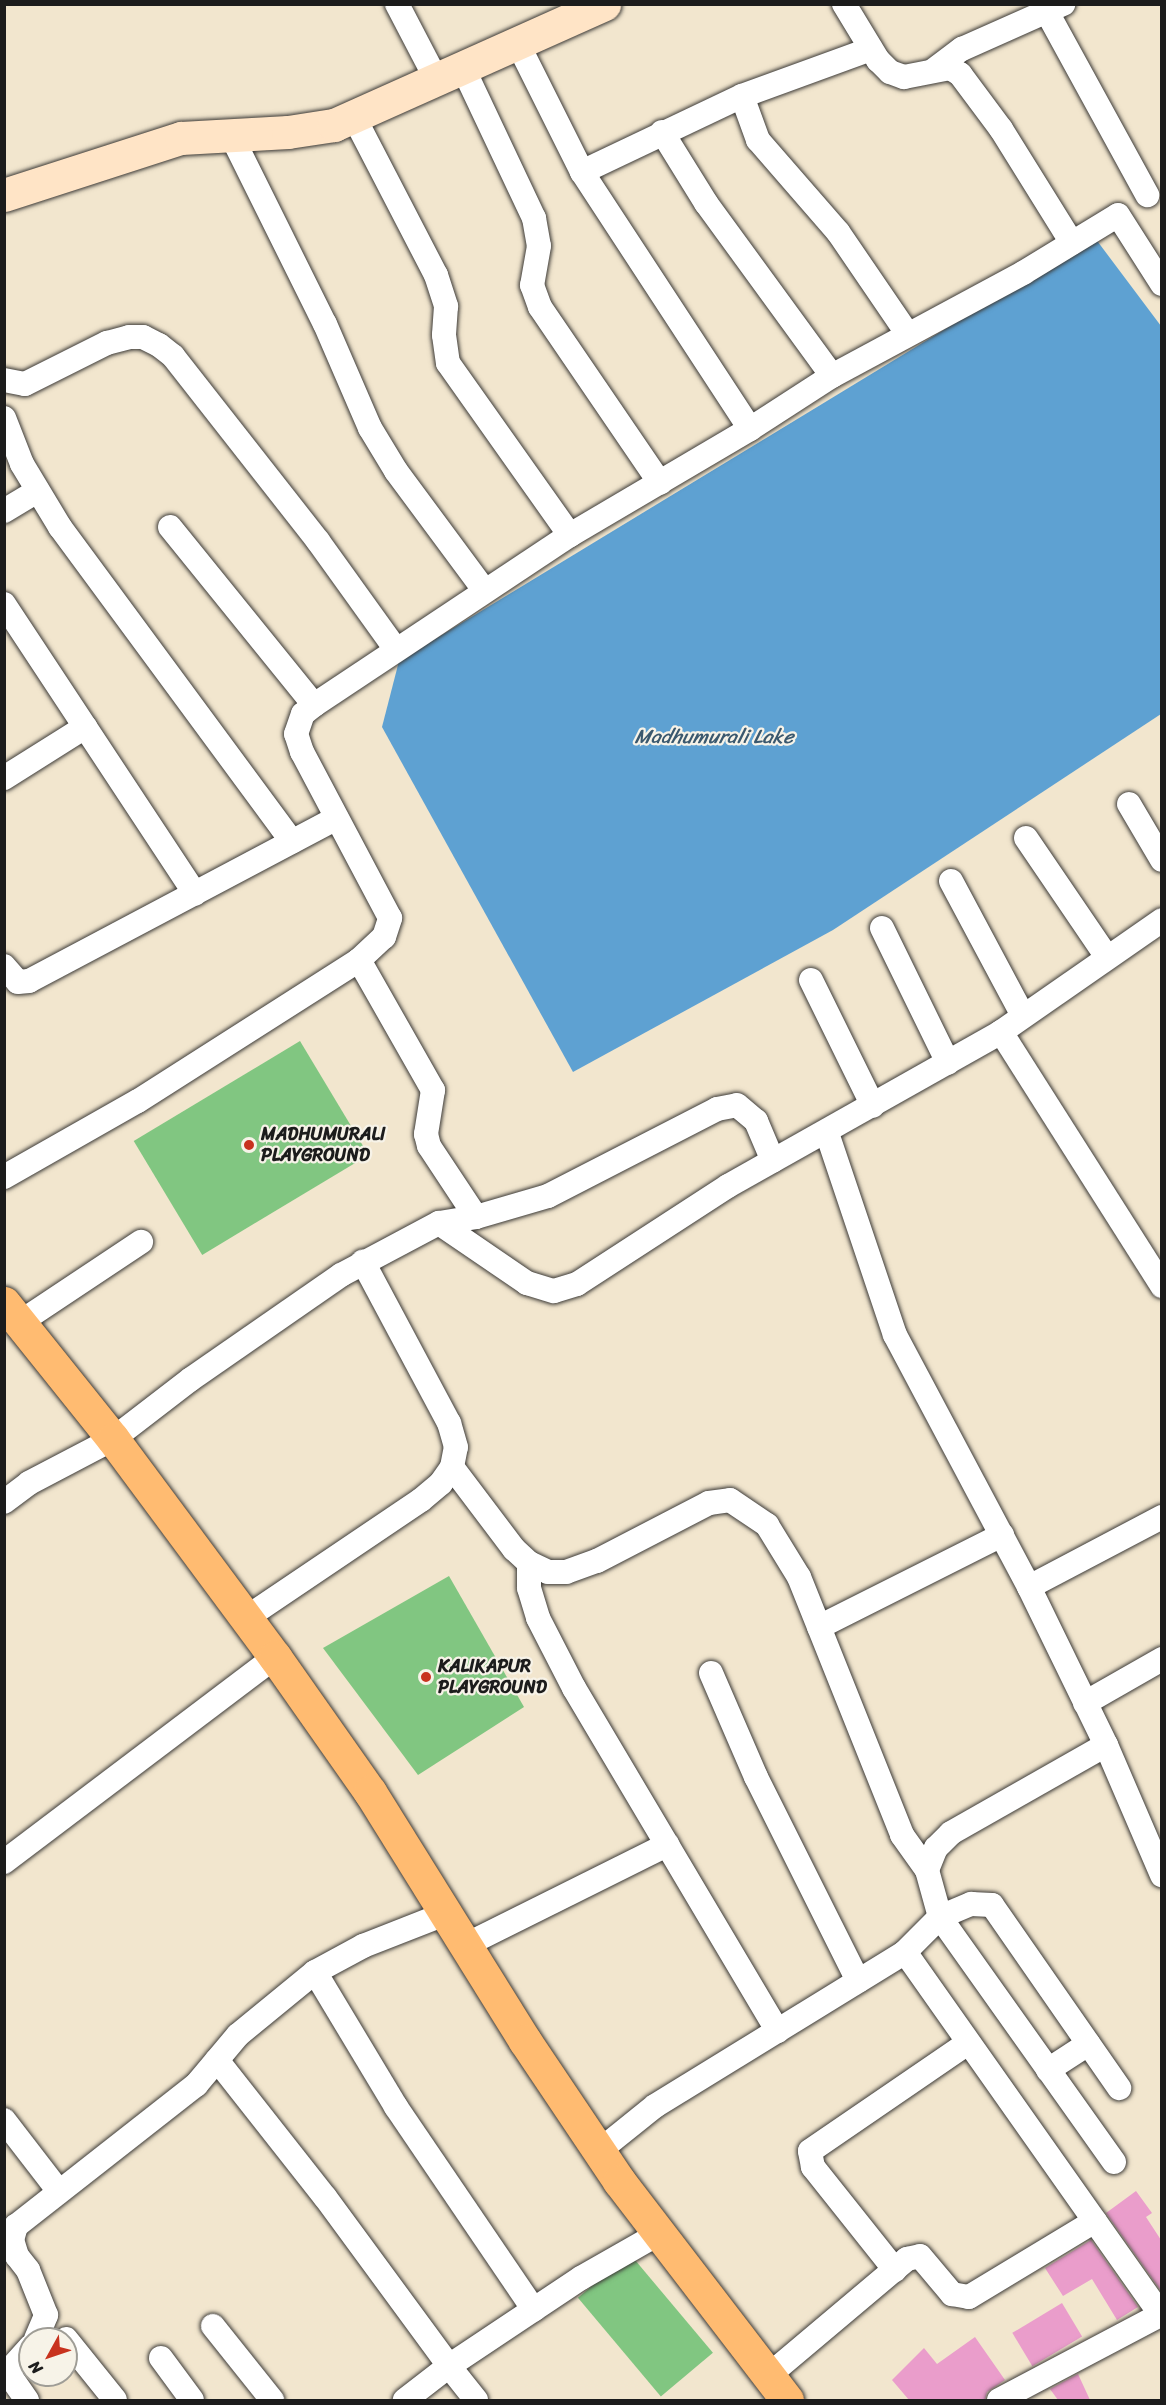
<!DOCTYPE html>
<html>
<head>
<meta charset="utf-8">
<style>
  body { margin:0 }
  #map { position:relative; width:1166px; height:2405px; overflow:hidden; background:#f2e6ce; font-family:Sriracha,sans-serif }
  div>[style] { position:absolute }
  .green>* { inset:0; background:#81c681; transform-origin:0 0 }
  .water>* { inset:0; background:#5ea1d2 }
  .building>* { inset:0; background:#ea9dcb; transform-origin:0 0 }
  .roads { filter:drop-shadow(0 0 2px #3c3a37) drop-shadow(0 0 2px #3c3a37) }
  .street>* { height:24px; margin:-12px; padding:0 12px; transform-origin:12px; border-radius:12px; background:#fff }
  .secondary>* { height:33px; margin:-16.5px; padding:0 16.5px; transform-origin:16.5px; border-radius:16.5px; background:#ffe4c6 }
  .primary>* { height:33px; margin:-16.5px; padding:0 16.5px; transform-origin:16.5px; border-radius:16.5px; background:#ffbb71 }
  .dots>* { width:16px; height:16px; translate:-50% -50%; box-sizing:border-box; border:3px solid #f7f3e8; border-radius:50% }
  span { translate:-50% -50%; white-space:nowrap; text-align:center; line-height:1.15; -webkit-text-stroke:4.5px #f7f3e8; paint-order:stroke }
  .poi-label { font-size:18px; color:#1c1c1c; font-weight:700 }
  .left { translate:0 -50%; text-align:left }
  .water-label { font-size:20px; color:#3a586e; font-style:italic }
  .frame { position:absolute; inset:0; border:6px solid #1c1c1c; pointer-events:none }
  .north { position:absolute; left:18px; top:2327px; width:60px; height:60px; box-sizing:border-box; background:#f7f3e8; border:2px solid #9f9d96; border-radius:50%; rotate:230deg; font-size:16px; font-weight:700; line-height:24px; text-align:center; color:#1c1c1c }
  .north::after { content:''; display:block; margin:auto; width:21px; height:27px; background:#c8321e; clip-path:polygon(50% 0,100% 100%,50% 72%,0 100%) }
</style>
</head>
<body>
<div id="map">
  <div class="green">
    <div style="left:300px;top:1041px;width:133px;height:194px;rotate:59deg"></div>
    <div style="clip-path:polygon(449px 1576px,524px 1707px,418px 1775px,323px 1648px)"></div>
    <div style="left:630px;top:2254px;width:129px;height:68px;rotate:50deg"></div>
  </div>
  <div class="water">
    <div style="clip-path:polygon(1095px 238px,1161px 326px,1161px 714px,833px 930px,573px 1072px,382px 727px,399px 661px)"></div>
  </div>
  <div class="building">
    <div style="clip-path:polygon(1136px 2191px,1152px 2213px,1146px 2217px,1161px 2240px,1161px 2291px,1106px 2213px)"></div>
    <div style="clip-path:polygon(1091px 2240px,1138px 2307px,1117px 2320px,1092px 2279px,1063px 2296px,1045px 2268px)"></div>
    <div style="left:1062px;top:2303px;width:39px;height:58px;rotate:59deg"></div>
    <div style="clip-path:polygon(975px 2337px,1005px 2380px,987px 2392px,985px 2400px,909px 2400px,892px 2380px,924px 2348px,937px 2364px)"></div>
    <div style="clip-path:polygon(1078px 2374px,1090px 2400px,1058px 2400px,1050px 2389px)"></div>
  </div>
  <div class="roads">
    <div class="street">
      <div style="left:397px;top:4px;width:87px;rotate:62.5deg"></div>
      <div style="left:844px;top:4px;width:66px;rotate:58.7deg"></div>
      <div style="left:878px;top:60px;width:17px;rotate:45deg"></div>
      <div style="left:890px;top:72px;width:15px;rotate:20deg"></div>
      <div style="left:904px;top:77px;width:47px;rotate:-11.1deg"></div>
      <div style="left:950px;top:68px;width:12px;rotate:31deg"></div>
      <div style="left:960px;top:74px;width:69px;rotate:53.3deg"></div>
      <div style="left:1001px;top:129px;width:134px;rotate:58.1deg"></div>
      <div style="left:1047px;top:12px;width:209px;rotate:61.3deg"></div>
      <div style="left:519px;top:46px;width:141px;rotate:63.4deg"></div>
      <div style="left:582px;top:172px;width:307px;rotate:56.8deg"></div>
      <div style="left:935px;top:69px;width:34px;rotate:-37deg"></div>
      <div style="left:962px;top:49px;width:111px;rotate:-24deg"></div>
      <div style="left:464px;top:70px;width:164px;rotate:64.7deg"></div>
      <div style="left:534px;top:218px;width:28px;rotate:80deg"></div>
      <div style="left:539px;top:246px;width:40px;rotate:100deg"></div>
      <div style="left:532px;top:285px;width:23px;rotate:70deg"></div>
      <div style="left:540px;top:307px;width:213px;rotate:55.7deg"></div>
      <div style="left:742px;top:96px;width:47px;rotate:70deg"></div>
      <div style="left:758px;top:140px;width:122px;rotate:49deg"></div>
      <div style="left:838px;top:232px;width:122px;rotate:55.7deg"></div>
      <div style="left:354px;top:117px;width:178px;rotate:62.6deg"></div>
      <div style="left:436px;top:275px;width:33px;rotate:72deg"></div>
      <div style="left:446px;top:306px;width:29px;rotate:94deg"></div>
      <div style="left:444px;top:335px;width:28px;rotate:82deg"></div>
      <div style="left:448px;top:363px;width:211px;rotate:54.7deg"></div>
      <div style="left:662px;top:132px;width:84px;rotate:58.2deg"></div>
      <div style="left:706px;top:203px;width:214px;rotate:53.9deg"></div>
      <div style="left:230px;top:133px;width:213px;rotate:63.6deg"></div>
      <div style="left:325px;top:324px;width:113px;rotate:66.6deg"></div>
      <div style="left:370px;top:428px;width:50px;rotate:58.8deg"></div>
      <div style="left:396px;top:471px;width:148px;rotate:53.5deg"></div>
      <div style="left:582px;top:172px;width:177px;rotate:-25.4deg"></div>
      <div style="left:742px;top:96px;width:137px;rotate:-20deg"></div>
      <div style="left:4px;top:380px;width:21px;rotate:11deg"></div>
      <div style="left:25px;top:384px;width:92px;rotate:-26.6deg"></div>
      <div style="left:107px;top:343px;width:23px;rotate:-15deg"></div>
      <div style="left:129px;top:337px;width:14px"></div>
      <div style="left:143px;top:337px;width:18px;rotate:27deg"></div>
      <div style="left:159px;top:345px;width:18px;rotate:38deg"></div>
      <div style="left:173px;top:356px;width:235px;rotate:51.9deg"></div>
      <div style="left:318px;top:541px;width:132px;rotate:54.3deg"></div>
      <div style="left:4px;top:418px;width:49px;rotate:68.6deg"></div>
      <div style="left:22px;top:464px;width:74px;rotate:58.9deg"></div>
      <div style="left:60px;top:527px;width:391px;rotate:53.6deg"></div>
      <div style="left:4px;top:511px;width:39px;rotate:-31deg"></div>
      <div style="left:170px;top:527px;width:229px;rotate:51deg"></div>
      <div style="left:4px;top:604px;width:347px;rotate:56.6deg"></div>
      <div style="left:4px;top:778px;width:96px;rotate:-32.2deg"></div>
      <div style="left:1129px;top:804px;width:65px;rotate:59.5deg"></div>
      <div style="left:1026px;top:838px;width:144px;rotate:55.8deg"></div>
      <div style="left:951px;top:881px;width:153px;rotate:61.9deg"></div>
      <div style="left:882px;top:928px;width:150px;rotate:63.9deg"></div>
      <div style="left:359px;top:960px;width:150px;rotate:60.4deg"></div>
      <div style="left:433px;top:1090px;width:45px;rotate:99deg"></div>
      <div style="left:426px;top:1134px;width:12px;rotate:76deg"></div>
      <div style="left:429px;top:1146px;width:85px;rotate:56.5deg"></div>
      <div style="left:4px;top:966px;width:21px;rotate:49deg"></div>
      <div style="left:18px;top:982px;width:11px;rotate:-5deg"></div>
      <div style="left:29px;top:981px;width:348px;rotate:-27.9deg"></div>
      <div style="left:811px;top:980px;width:140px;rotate:63.8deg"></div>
      <div style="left:1001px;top:1032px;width:301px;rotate:57.6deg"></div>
      <div style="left:827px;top:1133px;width:213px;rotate:71.4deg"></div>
      <div style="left:895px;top:1335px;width:285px;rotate:62deg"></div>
      <div style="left:1029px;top:1587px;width:176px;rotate:64deg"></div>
      <div style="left:1106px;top:1745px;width:142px;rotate:66.7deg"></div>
      <div style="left:4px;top:1177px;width:154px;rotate:-29.6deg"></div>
      <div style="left:138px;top:1101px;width:262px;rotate:-32.5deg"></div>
      <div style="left:359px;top:960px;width:34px;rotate:-43deg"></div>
      <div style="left:384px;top:937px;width:20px;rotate:-72deg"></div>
      <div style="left:390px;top:918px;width:188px;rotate:-117.9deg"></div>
      <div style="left:302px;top:752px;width:19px;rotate:-108deg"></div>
      <div style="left:296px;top:734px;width:21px;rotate:-71deg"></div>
      <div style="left:303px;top:714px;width:14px;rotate:-39deg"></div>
      <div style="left:314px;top:705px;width:307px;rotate:-33.6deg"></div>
      <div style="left:570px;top:535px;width:209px;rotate:-30.5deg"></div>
      <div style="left:750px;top:429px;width:98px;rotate:-32.9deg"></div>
      <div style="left:832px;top:376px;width:217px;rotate:-28.3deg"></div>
      <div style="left:1023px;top:273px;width:111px;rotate:-31.4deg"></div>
      <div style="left:1118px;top:215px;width:82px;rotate:57.5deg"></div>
      <div style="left:439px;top:1223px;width:37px;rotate:-9deg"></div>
      <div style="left:476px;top:1217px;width:75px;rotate:-16.3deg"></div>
      <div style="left:548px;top:1196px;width:190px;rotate:-27.2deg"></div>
      <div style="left:717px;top:1109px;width:20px;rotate:-11deg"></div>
      <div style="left:737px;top:1105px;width:25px;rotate:40deg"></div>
      <div style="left:756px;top:1121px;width:43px;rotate:67deg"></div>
      <div style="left:22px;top:1321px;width:143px;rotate:-33.6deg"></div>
      <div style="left:452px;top:1467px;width:103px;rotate:52.9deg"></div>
      <div style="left:514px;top:1549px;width:21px;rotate:43deg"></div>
      <div style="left:529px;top:1563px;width:21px;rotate:25deg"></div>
      <div style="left:548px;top:1572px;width:18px"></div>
      <div style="left:566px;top:1572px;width:33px;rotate:-20deg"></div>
      <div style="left:597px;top:1561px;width:126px;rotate:-27.4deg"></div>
      <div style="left:709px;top:1503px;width:21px;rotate:-8deg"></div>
      <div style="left:730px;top:1500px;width:45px;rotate:34deg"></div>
      <div style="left:767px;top:1525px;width:61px;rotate:58.4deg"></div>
      <div style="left:799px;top:1577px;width:278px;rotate:68.2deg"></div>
      <div style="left:902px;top:1835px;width:43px;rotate:54.5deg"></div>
      <div style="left:4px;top:1502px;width:31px;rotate:-37deg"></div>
      <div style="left:29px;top:1483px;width:95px;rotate:-27.6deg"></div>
      <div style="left:113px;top:1439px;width:98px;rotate:-37.6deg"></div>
      <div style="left:191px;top:1379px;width:183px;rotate:-34.7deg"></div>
      <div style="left:341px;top:1275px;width:111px;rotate:-28deg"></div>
      <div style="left:439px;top:1223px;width:107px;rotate:34.3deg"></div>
      <div style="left:527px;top:1283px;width:28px;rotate:17deg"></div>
      <div style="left:554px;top:1291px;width:24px;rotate:-17deg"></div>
      <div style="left:577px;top:1284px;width:180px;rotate:-33deg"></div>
      <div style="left:728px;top:1186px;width:313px;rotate:-29.4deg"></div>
      <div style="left:1001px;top:1032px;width:196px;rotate:-34.8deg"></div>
      <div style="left:529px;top:1563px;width:25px;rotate:90deg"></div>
      <div style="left:529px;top:1588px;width:31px;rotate:73deg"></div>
      <div style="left:538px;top:1618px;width:79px;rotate:62.8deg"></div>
      <div style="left:574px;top:1688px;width:399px;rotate:59.3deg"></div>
      <div style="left:1029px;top:1587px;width:150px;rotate:-27.8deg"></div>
      <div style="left:246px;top:1618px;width:211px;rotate:-34deg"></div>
      <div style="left:421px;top:1500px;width:26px;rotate:-40deg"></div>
      <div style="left:441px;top:1483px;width:19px;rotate:-55deg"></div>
      <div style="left:452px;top:1467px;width:20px;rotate:-79deg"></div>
      <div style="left:456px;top:1447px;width:25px;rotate:-106deg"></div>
      <div style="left:449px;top:1423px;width:183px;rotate:-118.1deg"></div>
      <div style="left:819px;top:1627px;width:205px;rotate:-26.7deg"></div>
      <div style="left:711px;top:1673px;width:113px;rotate:66.6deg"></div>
      <div style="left:756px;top:1777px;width:228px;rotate:63.4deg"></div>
      <div style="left:1085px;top:1703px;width:89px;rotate:-29.7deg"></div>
      <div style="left:4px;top:1862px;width:340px;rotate:-37.1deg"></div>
      <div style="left:466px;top:1945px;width:225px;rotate:-26.5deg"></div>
      <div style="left:905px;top:1952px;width:443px;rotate:54.8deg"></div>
      <div style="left:315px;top:1972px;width:157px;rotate:59deg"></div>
      <div style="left:396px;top:2107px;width:245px;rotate:55.8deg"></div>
      <div style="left:217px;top:2060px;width:174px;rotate:51.8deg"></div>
      <div style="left:325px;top:2197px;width:210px;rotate:53.7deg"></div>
      <div style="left:449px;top:2366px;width:56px;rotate:142.3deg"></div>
      <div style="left:1048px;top:2070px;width:48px;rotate:-33deg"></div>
      <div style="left:4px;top:2120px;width:88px;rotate:52.4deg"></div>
      <div style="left:599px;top:2151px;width:72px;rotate:-38.8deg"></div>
      <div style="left:655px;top:2106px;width:294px;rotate:-31.6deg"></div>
      <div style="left:905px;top:1952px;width:49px;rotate:-45deg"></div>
      <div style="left:940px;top:1917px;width:49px;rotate:-105.5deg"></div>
      <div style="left:927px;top:1870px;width:24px;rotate:-68deg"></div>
      <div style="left:936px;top:1848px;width:21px;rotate:-45deg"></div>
      <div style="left:951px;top:1833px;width:178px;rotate:-29.6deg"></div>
      <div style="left:1114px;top:2162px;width:301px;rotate:-125.4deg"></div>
      <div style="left:940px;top:1917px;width:34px;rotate:-23deg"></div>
      <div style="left:971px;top:1904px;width:21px;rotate:3deg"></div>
      <div style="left:992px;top:1905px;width:223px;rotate:55.2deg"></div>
      <div style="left:895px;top:2270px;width:132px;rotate:-128.5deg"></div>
      <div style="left:813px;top:2167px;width:16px;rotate:-101deg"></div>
      <div style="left:810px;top:2151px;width:191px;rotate:-34.4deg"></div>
      <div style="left:213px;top:2326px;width:95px;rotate:51.4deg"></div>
      <div style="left:36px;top:2339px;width:26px;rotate:-67deg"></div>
      <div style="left:46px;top:2315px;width:48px;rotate:-111.8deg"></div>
      <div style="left:28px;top:2270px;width:18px;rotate:-128deg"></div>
      <div style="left:17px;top:2256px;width:17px;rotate:-107deg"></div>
      <div style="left:12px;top:2240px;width:15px;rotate:-74deg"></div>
      <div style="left:16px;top:2226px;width:229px;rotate:-38.1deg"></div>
      <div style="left:196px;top:2085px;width:65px;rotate:-50deg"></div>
      <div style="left:238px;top:2035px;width:99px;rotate:-39.3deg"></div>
      <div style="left:315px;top:1972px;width:55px;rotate:-28.4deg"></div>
      <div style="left:363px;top:1946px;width:90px;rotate:-21.4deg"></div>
      <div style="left:66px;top:2339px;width:78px;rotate:51.2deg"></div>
      <div style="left:161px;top:2358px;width:52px;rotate:53.6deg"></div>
      <div style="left:8px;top:2373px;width:33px;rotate:55deg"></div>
      <div style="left:4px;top:2376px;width:39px;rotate:-48deg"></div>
      <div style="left:768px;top:2376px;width:182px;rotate:-40.1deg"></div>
      <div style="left:907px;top:2259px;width:13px;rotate:-13deg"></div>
      <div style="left:920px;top:2256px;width:50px;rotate:49.9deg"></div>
      <div style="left:952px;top:2294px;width:17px;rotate:10deg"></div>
      <div style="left:969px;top:2297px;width:147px;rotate:-31.1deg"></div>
      <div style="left:476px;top:2400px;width:43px;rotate:-128.5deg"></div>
      <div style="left:449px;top:2366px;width:159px;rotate:-33.7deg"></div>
      <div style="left:581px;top:2278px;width:89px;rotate:-29.7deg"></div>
      <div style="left:999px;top:2400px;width:184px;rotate:-27.8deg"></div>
    </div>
    <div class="secondary">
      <div style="left:4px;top:195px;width:186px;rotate:-17.9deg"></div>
      <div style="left:181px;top:138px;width:107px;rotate:-3.2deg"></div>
      <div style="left:288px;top:132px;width:47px;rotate:-8.7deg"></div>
      <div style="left:334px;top:125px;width:296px;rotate:-24.1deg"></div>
    </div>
    <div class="primary">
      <div style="left:4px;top:1303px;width:174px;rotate:51.3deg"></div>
      <div style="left:113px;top:1439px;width:272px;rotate:53.4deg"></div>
      <div style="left:275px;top:1657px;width:165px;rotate:54.9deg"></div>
      <div style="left:370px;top:1792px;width:293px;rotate:58.1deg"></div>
      <div style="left:525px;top:2041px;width:169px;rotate:56.1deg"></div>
      <div style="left:619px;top:2181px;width:276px;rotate:52.5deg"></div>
    </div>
  </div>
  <div class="dots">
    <div style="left:249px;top:1145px;background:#c8321e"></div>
    <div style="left:426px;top:1677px;background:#c8321e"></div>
  </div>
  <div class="poi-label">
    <span class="left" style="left:261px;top:1145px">MADHUMURALI<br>PLAYGROUND</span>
    <span class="left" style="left:438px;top:1677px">KALIKAPUR<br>PLAYGROUND</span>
  </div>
  <div class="water-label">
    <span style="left:714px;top:736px">Madhumurali Lake</span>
  </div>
  <div class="frame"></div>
  <div class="north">N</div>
</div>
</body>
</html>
